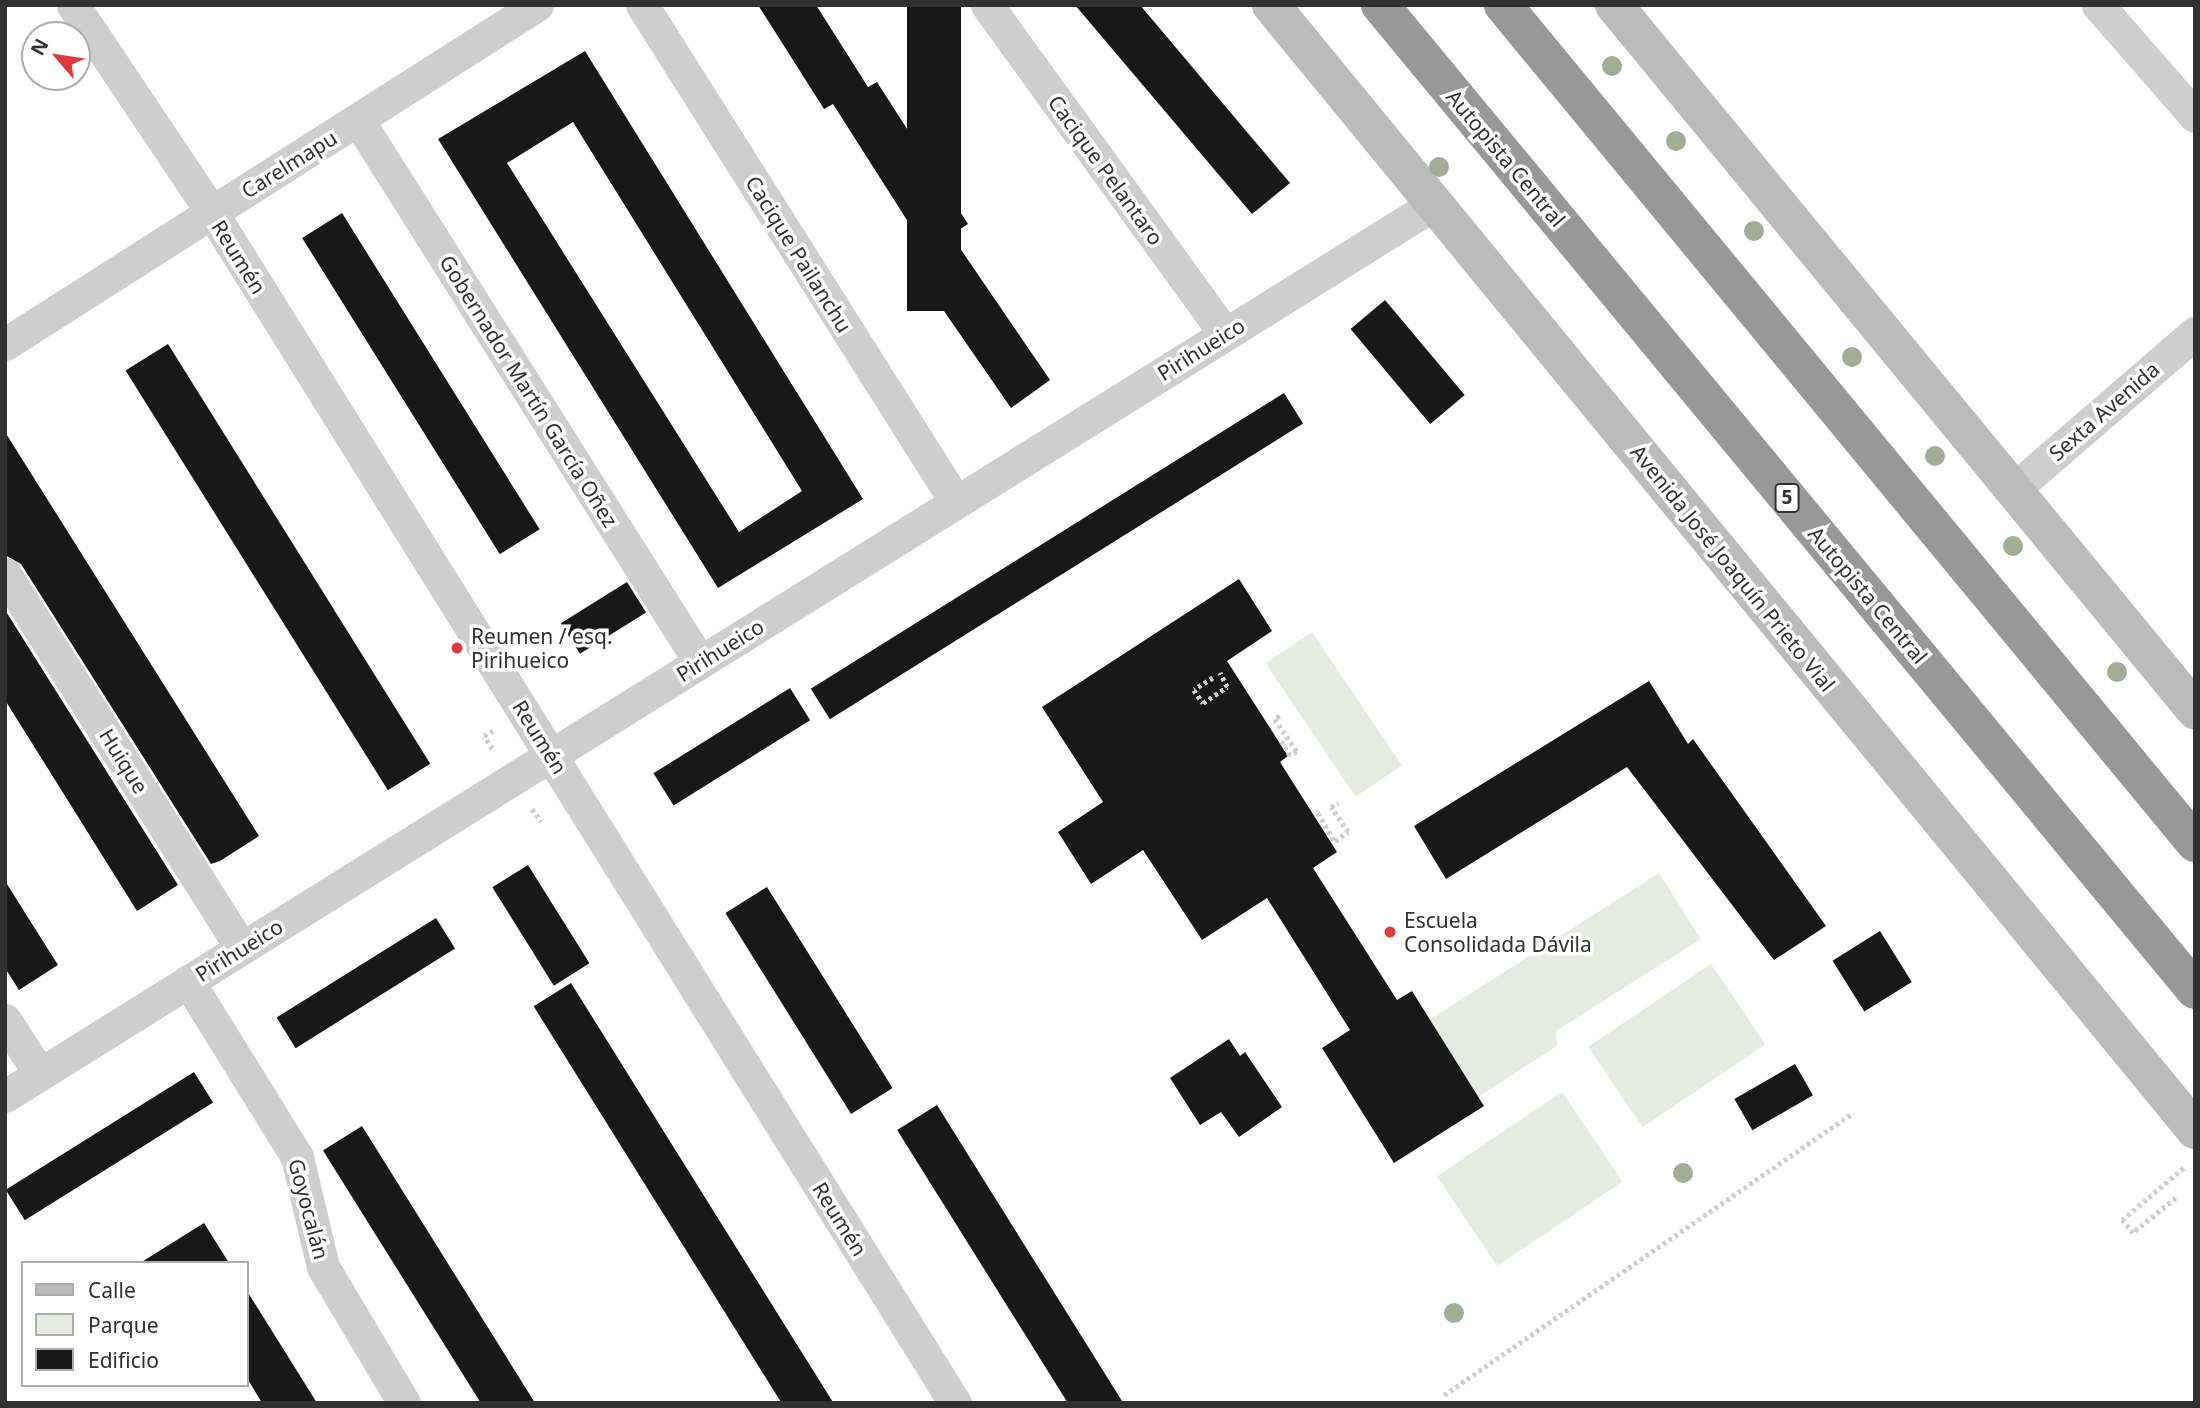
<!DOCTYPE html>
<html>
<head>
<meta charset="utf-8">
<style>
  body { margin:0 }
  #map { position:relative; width:2200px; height:1408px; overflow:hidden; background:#fff; font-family:"Noto Sans",sans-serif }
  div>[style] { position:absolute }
  .green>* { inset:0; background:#e6ede0; transform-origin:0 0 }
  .building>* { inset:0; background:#181818; transform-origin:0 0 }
  .path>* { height:4.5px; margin-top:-2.25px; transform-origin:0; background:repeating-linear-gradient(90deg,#cecece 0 3.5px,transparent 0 7px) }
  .minor>* { height:33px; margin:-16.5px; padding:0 16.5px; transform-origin:16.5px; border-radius:16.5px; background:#cecece }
  .secondary>* { height:38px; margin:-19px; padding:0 19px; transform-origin:19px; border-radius:19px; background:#bbb }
  .motorway>* { height:38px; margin:-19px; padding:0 19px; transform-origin:19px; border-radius:19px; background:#989898 }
  .trees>* { width:20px; height:20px; margin:-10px; border-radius:50%; background:#9fae95 }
  .dots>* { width:19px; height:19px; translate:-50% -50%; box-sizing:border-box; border:4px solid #fff; border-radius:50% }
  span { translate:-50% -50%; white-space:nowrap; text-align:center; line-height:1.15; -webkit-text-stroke:7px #fff; paint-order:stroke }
  .shield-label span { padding:2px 5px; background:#fff; border:2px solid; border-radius:5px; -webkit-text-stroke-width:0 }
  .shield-label { font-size:19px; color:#313131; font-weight:700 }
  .street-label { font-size:21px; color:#313131 }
  .poi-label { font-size:21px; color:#313131 }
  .left { translate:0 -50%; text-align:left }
  .frame { position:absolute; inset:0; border:7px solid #313131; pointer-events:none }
  .legend { position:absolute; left:21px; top:1261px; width:228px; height:126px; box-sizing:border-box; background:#fff; border:2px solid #adadad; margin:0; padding:9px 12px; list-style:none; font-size:21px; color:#313131 }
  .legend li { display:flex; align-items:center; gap:14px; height:35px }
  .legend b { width:35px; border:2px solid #adadad }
  .north { position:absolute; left:21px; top:21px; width:70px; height:70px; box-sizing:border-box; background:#fff; border:2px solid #adadad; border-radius:50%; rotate:299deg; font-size:19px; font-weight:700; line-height:28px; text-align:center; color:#313131 }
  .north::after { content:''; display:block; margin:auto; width:24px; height:32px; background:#df3b3d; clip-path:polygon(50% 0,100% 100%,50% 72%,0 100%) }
</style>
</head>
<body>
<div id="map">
  <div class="green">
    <div style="left:1312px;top:632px;width:161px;height:56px;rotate:56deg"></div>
    <div style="clip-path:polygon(1659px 873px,1701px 939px,1556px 1031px,1557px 1046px,1478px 1097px,1429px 1020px)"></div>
    <div style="left:1711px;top:964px;width:97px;height:148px;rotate:56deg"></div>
    <div style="left:1562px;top:1092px;width:108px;height:151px;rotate:56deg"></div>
  </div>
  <div class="building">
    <div style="clip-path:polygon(758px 5px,816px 5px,868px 87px,877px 82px,968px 224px,951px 235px,1050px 380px,1011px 408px,917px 272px,933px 261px,833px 104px,824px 109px)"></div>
    <div style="left:907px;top:5px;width:54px;height:306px"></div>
    <div style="clip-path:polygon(1075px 5px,1140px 5px,1290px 183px,1252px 214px)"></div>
    <div style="clip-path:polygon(evenodd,585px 51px,863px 499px,718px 588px,438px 139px,585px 51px,573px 122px,802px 491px,739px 532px,507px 163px,573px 122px)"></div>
    <div style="left:342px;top:213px;width:373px;height:47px;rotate:58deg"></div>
    <div style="left:1385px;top:300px;width:124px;height:45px;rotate:50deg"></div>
    <div style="left:168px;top:344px;width:495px;height:50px;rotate:58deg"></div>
    <div style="left:1284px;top:393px;width:36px;height:558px;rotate:58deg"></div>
    <div style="clip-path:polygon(5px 432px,259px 836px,220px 861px,211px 864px,21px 564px,5px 555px)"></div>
    <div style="clip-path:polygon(1239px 579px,1272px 631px,1227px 661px,1288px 756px,1280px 762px,1337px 852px,1313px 868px,1397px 1000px,1412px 991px,1484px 1106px,1394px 1163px,1322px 1048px,1350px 1030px,1267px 898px,1202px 940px,1143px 850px,1091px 884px,1058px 832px,1103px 802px,1042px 707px)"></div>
    <div style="left:627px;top:582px;width:36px;height:78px;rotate:58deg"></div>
    <div style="clip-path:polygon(5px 610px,178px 885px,137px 911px,5px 700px)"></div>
    <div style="clip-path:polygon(1649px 681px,1688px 744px,1693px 739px,1826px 926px,1774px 960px,1627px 767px,1446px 879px,1414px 826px)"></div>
    <div style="left:790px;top:688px;width:38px;height:161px;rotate:58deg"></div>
    <div style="left:528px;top:865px;width:116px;height:42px;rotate:58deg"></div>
    <div style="clip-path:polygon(5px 881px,58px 965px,19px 990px,5px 968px)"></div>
    <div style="left:767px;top:887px;width:237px;height:49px;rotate:58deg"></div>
    <div style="left:436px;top:918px;width:36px;height:188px;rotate:58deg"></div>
    <div style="left:1880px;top:931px;width:60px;height:56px;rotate:58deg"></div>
    <div style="left:571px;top:983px;width:493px;height:44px;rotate:58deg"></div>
    <div style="clip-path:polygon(1229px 1039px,1240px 1056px,1245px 1052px,1282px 1107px,1239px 1137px,1221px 1112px,1200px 1125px,1170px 1078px)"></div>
    <div style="left:1795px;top:1064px;width:36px;height:70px;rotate:60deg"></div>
    <div style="left:194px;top:1072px;width:36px;height:222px;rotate:58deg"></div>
    <div style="left:937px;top:1105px;width:350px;height:47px;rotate:58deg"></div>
    <div style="left:362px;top:1126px;width:328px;height:46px;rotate:58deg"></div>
    <div style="clip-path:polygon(204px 1223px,229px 1263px,140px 1263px)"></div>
    <div style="clip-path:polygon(247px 1291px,317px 1403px,262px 1403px,247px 1378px)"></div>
  </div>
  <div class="path">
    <div style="left:1213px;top:678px;width:22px;rotate:148deg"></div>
    <div style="left:1194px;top:690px;width:16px;rotate:55deg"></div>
    <div style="left:1203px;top:703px;width:29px;rotate:-34deg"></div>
    <div style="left:1227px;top:687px;width:16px;rotate:-117deg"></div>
    <div style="left:1280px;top:716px;width:6px;rotate:149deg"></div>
    <div style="left:1275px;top:719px;width:40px;rotate:56deg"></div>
    <div style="left:1297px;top:752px;width:8px;rotate:150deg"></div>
    <div style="left:1290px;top:756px;width:17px;rotate:-121deg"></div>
    <div style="left:492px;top:749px;width:15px;rotate:-122deg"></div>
    <div style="left:484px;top:736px;width:12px;rotate:-31deg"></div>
    <div style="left:532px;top:809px;width:16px;rotate:52deg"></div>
    <div style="left:1318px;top:813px;width:33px;rotate:59deg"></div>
    <div style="left:1335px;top:841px;width:16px;rotate:-35deg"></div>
    <div style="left:1348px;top:832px;width:30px;rotate:-124deg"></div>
    <div style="left:1331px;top:807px;width:8px;rotate:-30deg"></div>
    <div style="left:2176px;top:1198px;width:55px;rotate:140.9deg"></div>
    <div style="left:2133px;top:1233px;width:17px;rotate:-130deg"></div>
    <div style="left:2122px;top:1220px;width:84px;rotate:-40.2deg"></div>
    <div style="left:1444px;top:1395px;width:497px;rotate:-34.6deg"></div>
  </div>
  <div class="minor">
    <div style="left:73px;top:5px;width:250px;rotate:56.2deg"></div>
    <div style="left:212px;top:213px;width:1403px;rotate:58.02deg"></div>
    <div style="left:642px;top:5px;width:588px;rotate:57.72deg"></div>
    <div style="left:987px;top:5px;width:406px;rotate:54.1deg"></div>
    <div style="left:2098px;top:5px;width:147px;rotate:48.9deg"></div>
    <div style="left:358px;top:120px;width:641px;rotate:57.75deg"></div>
    <div style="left:5px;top:344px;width:631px;rotate:-32.51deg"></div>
    <div style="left:2014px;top:489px;width:239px;rotate:-40.8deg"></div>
    <div style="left:5px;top:574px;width:442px;rotate:57.7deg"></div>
    <div style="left:188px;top:981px;width:207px;rotate:58.2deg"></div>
    <div style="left:297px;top:1157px;width:113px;rotate:76.7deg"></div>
    <div style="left:323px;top:1267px;width:158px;rotate:59.2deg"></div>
    <div style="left:5px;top:1020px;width:64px;rotate:57.1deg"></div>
    <div style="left:5px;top:1096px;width:1685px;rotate:-31.97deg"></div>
  </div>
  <div class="secondary">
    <div style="left:1271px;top:5px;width:1456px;rotate:50.6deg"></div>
    <div style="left:1614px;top:5px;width:914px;rotate:50.51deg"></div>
  </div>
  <div class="motorway">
    <div style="left:1380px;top:5px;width:1278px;rotate:50.4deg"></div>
    <div style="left:1503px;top:5px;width:1087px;rotate:50.45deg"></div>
  </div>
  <div class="trees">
    <div style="left:1612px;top:66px"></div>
    <div style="left:1676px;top:141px"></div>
    <div style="left:1439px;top:167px"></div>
    <div style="left:1754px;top:231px"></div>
    <div style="left:1852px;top:357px"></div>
    <div style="left:1935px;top:456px"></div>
    <div style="left:2013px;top:546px"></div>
    <div style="left:2117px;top:672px"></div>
    <div style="left:1683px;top:1173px"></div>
    <div style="left:1454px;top:1313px"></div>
  </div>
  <div class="dots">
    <div style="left:457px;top:648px;background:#df3b3d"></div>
    <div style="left:1390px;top:932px;background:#df3b3d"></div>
  </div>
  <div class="shield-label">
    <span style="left:1787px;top:498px">5</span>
  </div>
  <div class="street-label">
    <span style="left:1506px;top:158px;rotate:50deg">Autopista Central</span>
    <span style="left:289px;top:164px;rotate:-32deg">Carelmapu</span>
    <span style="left:1106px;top:170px;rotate:54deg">Cacique Pelantaro</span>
    <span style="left:799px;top:254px;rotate:58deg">Cacique Pailanchu</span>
    <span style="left:239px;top:257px;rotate:58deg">Reumén</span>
    <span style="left:1201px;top:349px;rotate:-32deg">Pirihueico</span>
    <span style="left:529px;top:391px;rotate:58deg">Gobernador Martín García Oñez</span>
    <span style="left:2104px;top:411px;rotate:-41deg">Sexta Avenida</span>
    <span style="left:1733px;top:568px;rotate:51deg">Avenida José Joaquín Prieto Vial</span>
    <span style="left:1868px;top:595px;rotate:50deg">Autopista Central</span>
    <span style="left:720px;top:650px;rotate:-32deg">Pirihueico</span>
    <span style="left:540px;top:737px;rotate:58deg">Reumén</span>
    <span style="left:124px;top:761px;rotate:58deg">Huique</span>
    <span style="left:239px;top:950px;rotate:-32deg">Pirihueico</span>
    <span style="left:309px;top:1209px;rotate:75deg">Goyocalán</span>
    <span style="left:840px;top:1219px;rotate:58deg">Reumén</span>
  </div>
  <div class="poi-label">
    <span class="left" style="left:471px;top:648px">Reumen / esq.<br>Pirihueico</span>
    <span class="left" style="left:1404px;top:932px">Escuela<br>Consolidada Dávila</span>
  </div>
  <div class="frame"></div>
  <ul class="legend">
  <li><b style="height:9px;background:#bbb"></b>Calle</li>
  <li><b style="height:19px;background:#e6ede0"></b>Parque</li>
  <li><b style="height:19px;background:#181818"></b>Edificio</li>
  </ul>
  <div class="north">N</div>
</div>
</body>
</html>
